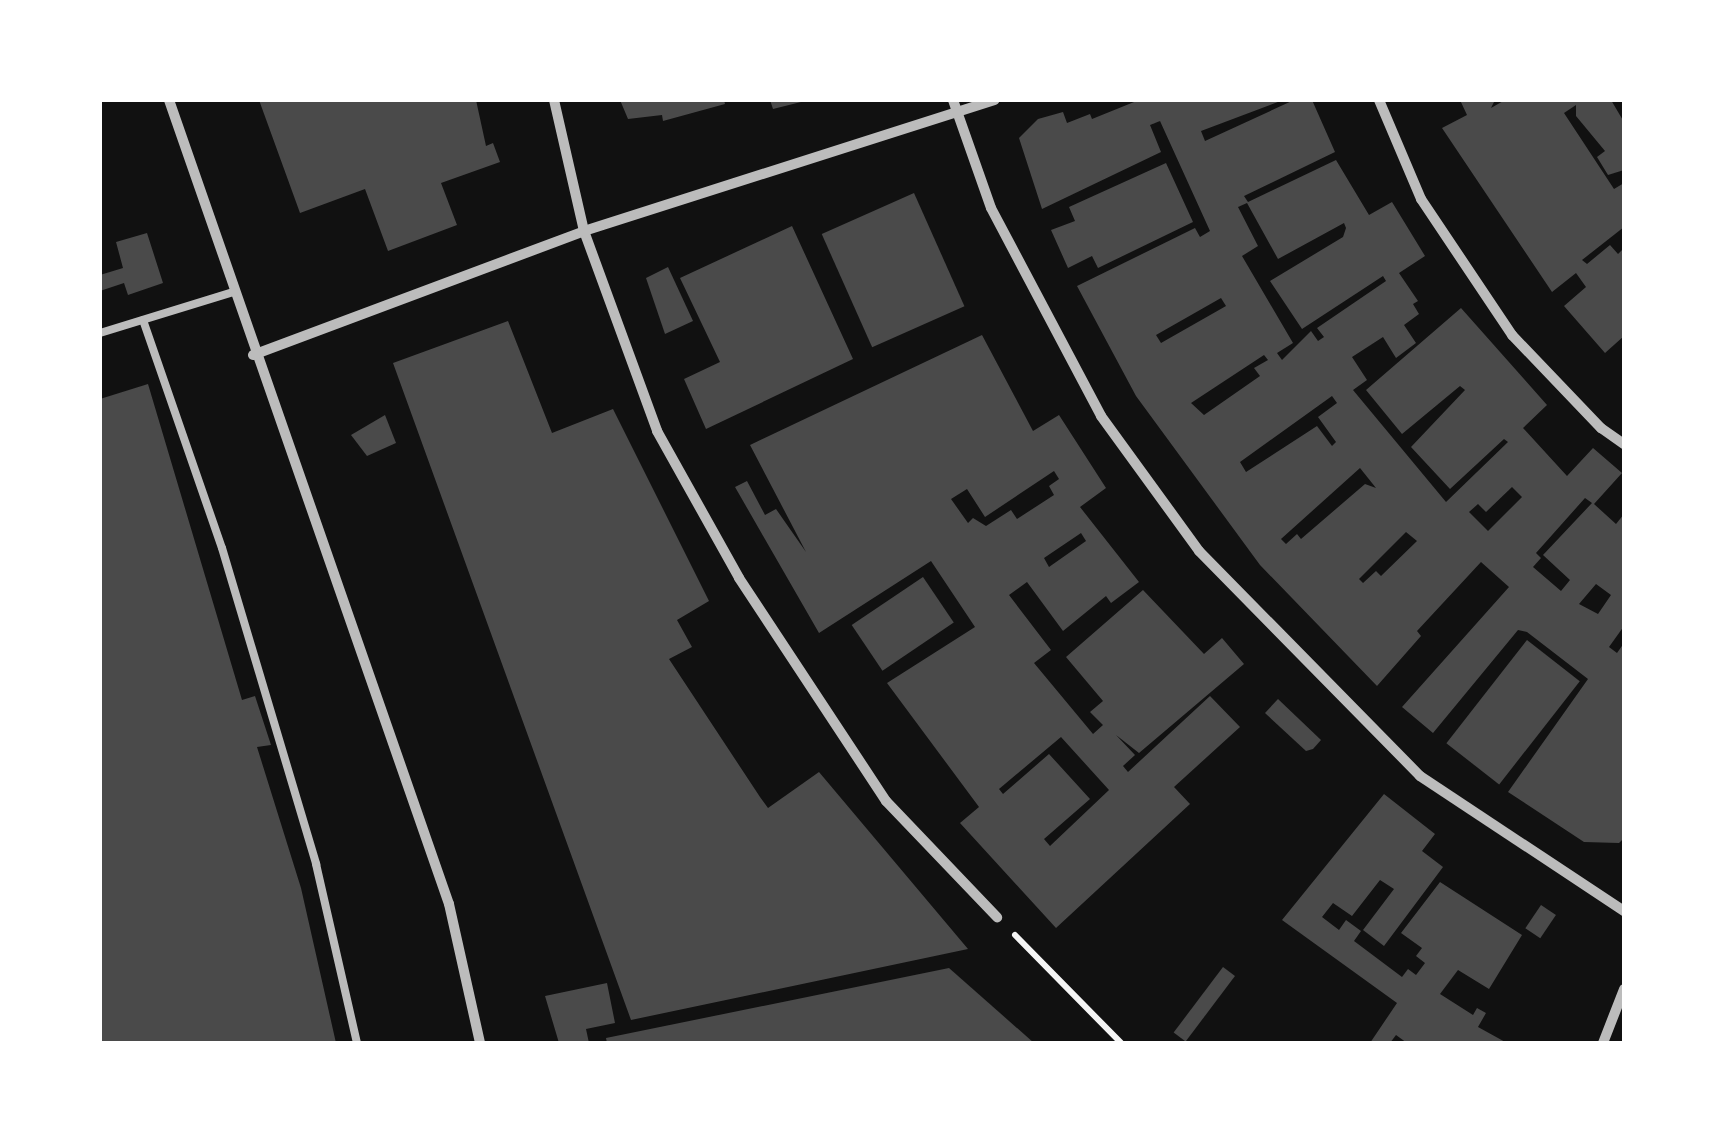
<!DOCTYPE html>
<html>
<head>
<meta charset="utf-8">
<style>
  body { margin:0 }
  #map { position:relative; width:1724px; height:1143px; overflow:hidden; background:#111; font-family:Mulish,sans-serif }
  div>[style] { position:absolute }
  .building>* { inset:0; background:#4a4a4a; transform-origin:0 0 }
  .path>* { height:6px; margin:-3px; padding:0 3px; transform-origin:3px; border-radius:3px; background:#f5f5f5 }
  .service>* { height:8px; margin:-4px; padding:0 4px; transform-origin:4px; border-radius:4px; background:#bcbcbc }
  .minor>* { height:10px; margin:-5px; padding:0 5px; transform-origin:5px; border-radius:5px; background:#bcbcbc }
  span { translate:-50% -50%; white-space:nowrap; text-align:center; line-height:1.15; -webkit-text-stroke:10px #fff; paint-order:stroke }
  .frame { position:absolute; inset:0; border:102px solid #fff; pointer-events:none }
</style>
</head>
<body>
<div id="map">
  <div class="building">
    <div style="clip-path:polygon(259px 100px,476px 100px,486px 146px,493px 143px,500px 162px,441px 183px,457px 225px,388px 251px,365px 189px,300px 213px)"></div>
    <div style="clip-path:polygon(620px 100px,724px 100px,725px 104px,663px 121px,662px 115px,628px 119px)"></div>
    <div style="clip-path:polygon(770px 100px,805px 100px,805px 101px,773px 109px)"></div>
    <div style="clip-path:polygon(evenodd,1139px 100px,1283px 100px,1201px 131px,1205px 141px,1294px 100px,1312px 100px,1335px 152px,1244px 196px,1248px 202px,1336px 160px,1369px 215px,1392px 202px,1425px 256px,1399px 273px,1418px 301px,1413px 304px,1419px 314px,1404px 325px,1416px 343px,1396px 358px,1383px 337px,1352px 357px,1367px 380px,1353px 390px,1446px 502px,1508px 442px,1504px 439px,1450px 489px,1411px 447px,1465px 390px,1460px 386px,1402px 434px,1366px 390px,1461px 308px,1547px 405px,1523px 428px,1567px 476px,1593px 448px,1622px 473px,1594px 504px,1616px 524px,1624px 514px,1624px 626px,1609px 647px,1617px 653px,1624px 643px,1624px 838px,1619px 843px,1584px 842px,1508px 792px,1588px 679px,1527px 632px,1518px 630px,1433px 733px,1402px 707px,1509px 587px,1481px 562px,1417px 631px,1421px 636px,1377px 686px,1260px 565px,1136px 396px,1077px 286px,1195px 228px,1200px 237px,1210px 231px,1160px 121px,1150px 125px,1161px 152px,1042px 209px,1019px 138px,1038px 119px,1063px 112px,1067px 123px,1090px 114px,1092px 119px,1139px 100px,1247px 203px,1278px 259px,1344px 223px,1346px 228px,1343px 237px,1270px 281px,1302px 329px,1383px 276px,1386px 281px,1317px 328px,1324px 337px,1318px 341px,1311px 331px,1282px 360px,1277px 353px,1293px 343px,1242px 256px,1258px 246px,1238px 207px,1247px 203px,1139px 100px,1221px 298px,1226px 306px,1161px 343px,1156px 335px,1221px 298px,1139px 100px,1264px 355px,1268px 360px,1254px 368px,1260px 376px,1204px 415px,1191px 403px,1264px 355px,1139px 100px,1332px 396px,1337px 403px,1318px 417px,1336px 442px,1332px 446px,1317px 426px,1246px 472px,1240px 462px,1332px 396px,1139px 100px,1360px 468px,1376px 488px,1365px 484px,1301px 539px,1297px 534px,1286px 544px,1281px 539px,1360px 468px,1139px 100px,1512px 487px,1522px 497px,1488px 531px,1469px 512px,1478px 504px,1486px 512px,1512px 487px,1139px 100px,1585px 498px,1592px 503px,1543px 555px,1570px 580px,1561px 591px,1533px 567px,1541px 558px,1536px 553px,1585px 498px,1139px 100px,1406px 532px,1417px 541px,1381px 576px,1376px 571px,1363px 583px,1359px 579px,1406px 532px,1139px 100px,1596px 584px,1611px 595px,1598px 614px,1579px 604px,1596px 584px)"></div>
    <div style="clip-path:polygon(1460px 100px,1495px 100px,1491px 108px,1505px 100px,1611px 100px,1624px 122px,1624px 170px,1608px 175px,1597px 157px,1605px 151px,1576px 116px,1576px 105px,1564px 113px,1614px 189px,1624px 183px,1624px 227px,1582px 260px,1587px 264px,1610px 245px,1618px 254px,1624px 248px,1624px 336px,1605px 353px,1564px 306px,1586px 287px,1576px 273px,1552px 292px,1442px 128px,1467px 115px)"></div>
    <div style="clip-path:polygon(1166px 163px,1193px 222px,1098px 268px,1092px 256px,1068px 268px,1051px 230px,1075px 221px,1069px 207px)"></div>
    <div style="left:914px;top:193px;width:124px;height:101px;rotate:66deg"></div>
    <div style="clip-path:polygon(792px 226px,853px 359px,706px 429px,684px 379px,720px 362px,680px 278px)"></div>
    <div style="clip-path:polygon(147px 233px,163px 283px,128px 295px,124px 283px,100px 291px,100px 275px,123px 268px,116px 242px)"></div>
    <div style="clip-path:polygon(668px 267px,693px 321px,665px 334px,646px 278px)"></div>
    <div style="clip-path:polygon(508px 321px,552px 433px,613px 409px,709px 601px,677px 620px,692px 647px,669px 659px,760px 797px,768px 808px,819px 772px,968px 949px,631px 1020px,393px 363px)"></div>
    <div style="clip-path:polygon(evenodd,982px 335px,1033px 431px,1059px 415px,1106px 488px,1080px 507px,1139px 582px,1111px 603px,1106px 596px,1063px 631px,1027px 582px,1009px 595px,1051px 650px,1034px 663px,1093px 734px,1103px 725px,1090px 712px,1103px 701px,1066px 657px,1143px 590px,1204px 654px,1222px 638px,1244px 664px,1139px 753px,1116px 735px,1135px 755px,1123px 766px,1128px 772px,1210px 696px,1240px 727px,1174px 787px,1190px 804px,1056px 928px,960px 823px,979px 807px,887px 683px,975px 627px,931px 561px,819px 633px,735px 487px,747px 481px,765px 515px,776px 509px,806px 552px,750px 445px,982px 335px,1054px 471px,1059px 479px,1049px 486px,1054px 495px,1017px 519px,1011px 510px,986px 526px,973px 518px,968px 523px,951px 499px,967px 489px,985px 517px,1054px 471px,982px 335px,1081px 533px,1086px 541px,1049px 567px,1044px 558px,1081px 533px,982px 335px,1061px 737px,1109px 790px,1050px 846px,1044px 839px,1090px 799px,1049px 754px,1003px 794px,999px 789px,1061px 737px)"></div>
    <div style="clip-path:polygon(148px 384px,242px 700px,255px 696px,271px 745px,257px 747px,301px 888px,336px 1043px,100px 1043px,100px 399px)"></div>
    <div style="clip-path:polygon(385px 415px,396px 443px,367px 456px,351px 435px)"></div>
    <div style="left:923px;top:577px;width:55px;height:86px;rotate:56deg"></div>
    <div style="left:1527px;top:640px;width:67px;height:131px;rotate:38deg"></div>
    <div style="clip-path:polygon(1278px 699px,1321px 740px,1313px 749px,1306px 751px,1265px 713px)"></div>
    <div style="clip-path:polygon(1384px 794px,1435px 834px,1422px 851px,1443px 867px,1384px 946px,1363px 930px,1394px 889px,1380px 880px,1352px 916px,1333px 903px,1322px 917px,1339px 930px,1346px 920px,1361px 931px,1354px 941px,1402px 977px,1408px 969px,1416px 975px,1425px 963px,1416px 956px,1422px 948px,1401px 933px,1440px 882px,1522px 935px,1489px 989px,1458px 970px,1440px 994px,1473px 1015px,1477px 1008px,1486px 1013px,1478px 1027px,1507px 1043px,1407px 1043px,1396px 1035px,1390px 1043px,1370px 1043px,1397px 1003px,1282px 920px)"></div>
    <div style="left:1541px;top:905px;width:18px;height:28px;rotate:34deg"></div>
    <div style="left:1223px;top:967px;width:15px;height:82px;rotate:37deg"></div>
    <div style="clip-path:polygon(949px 968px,1034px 1043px,607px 1043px,606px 1038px)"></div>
    <div style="clip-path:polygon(607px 983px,615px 1023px,586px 1029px,589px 1043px,559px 1043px,545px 996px)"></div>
  </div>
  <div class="path">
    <div style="left:1015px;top:935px;width:151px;rotate:45.5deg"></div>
  </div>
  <div class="service">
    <div style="left:143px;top:320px;width:241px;rotate:70.9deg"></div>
    <div style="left:222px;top:548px;width:330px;rotate:73.4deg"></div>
    <div style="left:316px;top:864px;width:184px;rotate:77.1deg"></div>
    <div style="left:100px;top:333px;width:139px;rotate:-17.1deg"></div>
  </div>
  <div class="minor">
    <div style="left:169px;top:100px;width:851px;rotate:70.8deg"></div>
    <div style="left:449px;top:904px;width:142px;rotate:77.4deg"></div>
    <div style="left:554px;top:100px;width:134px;rotate:77.1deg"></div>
    <div style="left:584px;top:231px;width:213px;rotate:69.9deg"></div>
    <div style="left:657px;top:431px;width:168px;rotate:60.8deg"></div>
    <div style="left:739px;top:578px;width:267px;rotate:56.6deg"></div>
    <div style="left:886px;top:801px;width:161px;rotate:46.3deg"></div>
    <div style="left:953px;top:100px;width:114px;rotate:70.6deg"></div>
    <div style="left:991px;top:208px;width:235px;rotate:62.1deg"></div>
    <div style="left:1101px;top:416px;width:167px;rotate:54deg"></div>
    <div style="left:1199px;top:551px;width:315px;rotate:45.5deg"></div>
    <div style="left:1420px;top:776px;width:245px;rotate:33.5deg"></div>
    <div style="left:1379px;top:100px;width:108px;rotate:67deg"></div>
    <div style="left:1421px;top:199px;width:164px;rotate:56.2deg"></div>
    <div style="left:1512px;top:335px;width:129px;rotate:46.3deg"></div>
    <div style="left:1601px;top:428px;width:28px;rotate:35deg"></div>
    <div style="left:253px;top:355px;width:353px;rotate:-20.5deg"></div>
    <div style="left:584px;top:231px;width:431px;rotate:-17.7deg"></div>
    <div style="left:1603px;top:1043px;width:58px;rotate:-68.7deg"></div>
  </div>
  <div class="frame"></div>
</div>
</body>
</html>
